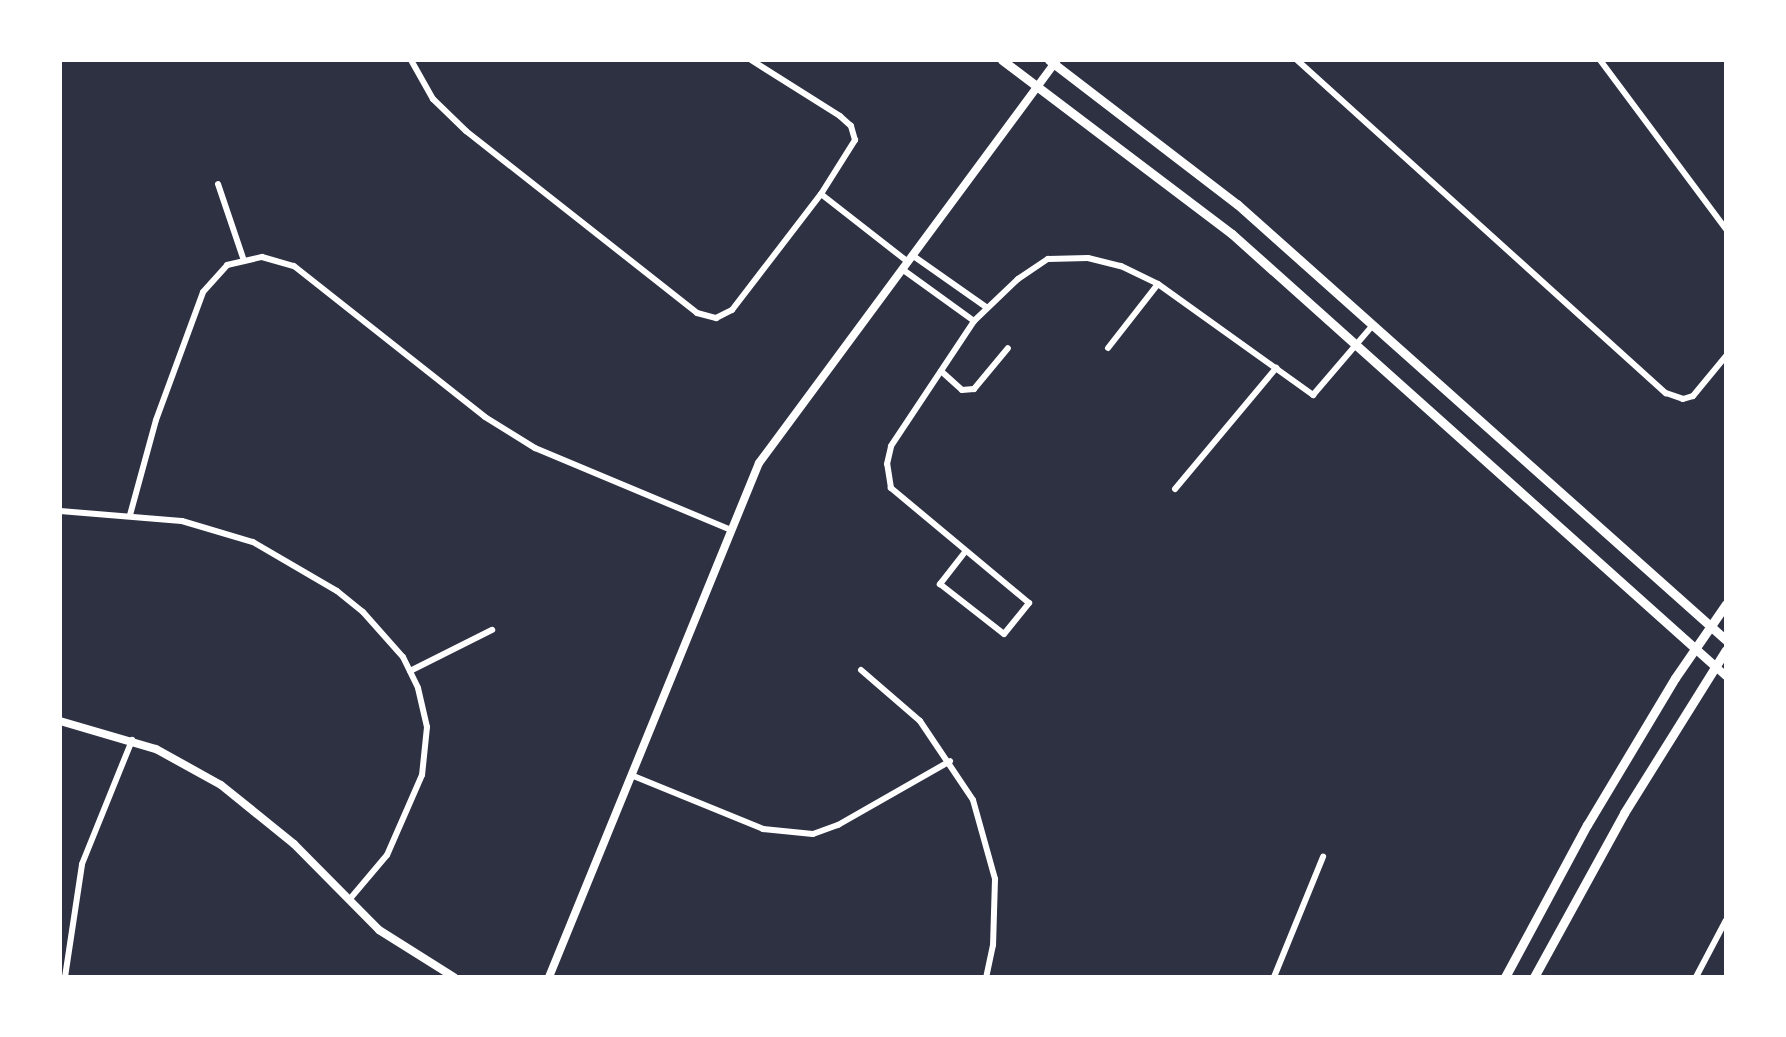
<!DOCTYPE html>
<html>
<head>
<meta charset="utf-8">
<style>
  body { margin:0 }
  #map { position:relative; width:1786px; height:1037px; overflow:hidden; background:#2d3142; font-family:Mulish,sans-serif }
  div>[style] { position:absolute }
  .minor>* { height:6px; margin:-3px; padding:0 3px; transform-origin:3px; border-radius:3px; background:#fff }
  .tertiary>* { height:8px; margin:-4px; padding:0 4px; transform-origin:4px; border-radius:4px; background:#fff }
  .secondary>* { height:9px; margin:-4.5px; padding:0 4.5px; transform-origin:4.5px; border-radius:4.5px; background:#fff }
  .primary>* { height:9px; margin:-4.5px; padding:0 4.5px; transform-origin:4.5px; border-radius:4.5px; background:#fff }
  span { translate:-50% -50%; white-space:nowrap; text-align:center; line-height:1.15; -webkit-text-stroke:10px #fff; paint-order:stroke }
  .frame { position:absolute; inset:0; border:62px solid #fff; pointer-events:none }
</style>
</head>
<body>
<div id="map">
  <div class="minor">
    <div style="left:411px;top:60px;width:45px;rotate:60.6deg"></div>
    <div style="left:433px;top:99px;width:46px;rotate:44.1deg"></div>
    <div style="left:466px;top:131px;width:294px;rotate:38.2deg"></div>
    <div style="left:697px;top:313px;width:20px;rotate:15deg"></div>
    <div style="left:716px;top:318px;width:18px;rotate:-27deg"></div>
    <div style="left:732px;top:310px;width:146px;rotate:-52.5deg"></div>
    <div style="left:821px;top:194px;width:64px;rotate:-57.8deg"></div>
    <div style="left:855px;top:140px;width:15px;rotate:-106deg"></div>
    <div style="left:851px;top:126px;width:15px;rotate:-138deg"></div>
    <div style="left:840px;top:116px;width:105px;rotate:-147.8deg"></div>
    <div style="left:1297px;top:60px;width:497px;rotate:42.1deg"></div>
    <div style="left:1666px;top:393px;width:18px;rotate:19deg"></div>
    <div style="left:1683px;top:399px;width:10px;rotate:-17deg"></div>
    <div style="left:1693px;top:396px;width:52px;rotate:-50.5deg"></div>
    <div style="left:1600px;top:60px;width:211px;rotate:53.3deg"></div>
    <div style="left:218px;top:184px;width:78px;rotate:71.3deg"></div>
    <div style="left:821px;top:194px;width:110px;rotate:38deg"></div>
    <div style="left:912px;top:255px;width:90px;rotate:35.1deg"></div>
    <div style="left:902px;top:269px;width:89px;rotate:35.8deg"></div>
    <div style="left:1108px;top:348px;width:81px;rotate:-52deg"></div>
    <div style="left:941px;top:371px;width:28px;rotate:42deg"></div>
    <div style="left:962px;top:390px;width:12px;rotate:-5deg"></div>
    <div style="left:974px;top:389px;width:53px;rotate:-50.3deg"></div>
    <div style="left:1175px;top:489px;width:158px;rotate:-50.1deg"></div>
    <div style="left:60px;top:511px;width:122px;rotate:4.7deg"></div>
    <div style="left:182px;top:521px;width:74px;rotate:16.5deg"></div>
    <div style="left:253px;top:542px;width:97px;rotate:30.3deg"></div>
    <div style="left:337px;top:591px;width:33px;rotate:39deg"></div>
    <div style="left:363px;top:612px;width:60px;rotate:48.4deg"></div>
    <div style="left:403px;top:657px;width:34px;rotate:64deg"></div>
    <div style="left:418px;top:688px;width:40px;rotate:77deg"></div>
    <div style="left:427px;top:727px;width:48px;rotate:95.9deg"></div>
    <div style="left:422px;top:775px;width:87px;rotate:113.6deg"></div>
    <div style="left:387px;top:855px;width:59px;rotate:130.2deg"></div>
    <div style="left:130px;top:515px;width:98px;rotate:-74.7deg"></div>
    <div style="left:156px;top:420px;width:136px;rotate:-69.8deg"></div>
    <div style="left:203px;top:292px;width:36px;rotate:-48deg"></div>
    <div style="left:227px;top:265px;width:36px;rotate:-13deg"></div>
    <div style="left:262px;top:257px;width:33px;rotate:16deg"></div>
    <div style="left:294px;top:266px;width:243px;rotate:38.3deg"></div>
    <div style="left:485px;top:417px;width:59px;rotate:31.8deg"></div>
    <div style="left:535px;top:448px;width:210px;rotate:22.7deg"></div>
    <div style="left:965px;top:552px;width:41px;rotate:128deg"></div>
    <div style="left:940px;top:584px;width:81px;rotate:38deg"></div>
    <div style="left:1004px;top:634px;width:40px;rotate:-51deg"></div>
    <div style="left:1029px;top:603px;width:180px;rotate:-140.2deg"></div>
    <div style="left:891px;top:488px;width:24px;rotate:-99deg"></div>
    <div style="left:887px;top:464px;width:18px;rotate:-77deg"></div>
    <div style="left:891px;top:446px;width:150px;rotate:-56.4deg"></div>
    <div style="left:974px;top:321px;width:61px;rotate:-43.7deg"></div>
    <div style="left:1018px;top:279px;width:36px;rotate:-34deg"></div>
    <div style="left:1048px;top:259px;width:40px;rotate:-1.4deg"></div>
    <div style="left:1088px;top:258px;width:34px;rotate:14deg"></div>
    <div style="left:1121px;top:266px;width:41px;rotate:25.9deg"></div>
    <div style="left:1158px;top:284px;width:191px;rotate:35.6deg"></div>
    <div style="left:1313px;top:395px;width:92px;rotate:-49.4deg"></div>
    <div style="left:861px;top:670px;width:78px;rotate:40.8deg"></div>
    <div style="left:920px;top:721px;width:95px;rotate:56.1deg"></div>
    <div style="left:973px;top:800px;width:82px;rotate:74.4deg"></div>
    <div style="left:995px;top:879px;width:66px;rotate:91.7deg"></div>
    <div style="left:993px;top:945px;width:33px;rotate:102deg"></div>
    <div style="left:410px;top:671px;width:92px;rotate:-26.6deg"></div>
    <div style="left:631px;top:775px;width:143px;rotate:22.2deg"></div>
    <div style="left:763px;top:829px;width:50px;rotate:5.7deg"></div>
    <div style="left:813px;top:834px;width:27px;rotate:-20deg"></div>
    <div style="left:838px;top:825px;width:129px;rotate:-29.7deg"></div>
    <div style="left:65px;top:977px;width:114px;rotate:-81.4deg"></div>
    <div style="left:82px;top:864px;width:134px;rotate:-68deg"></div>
    <div style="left:1274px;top:977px;width:130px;rotate:-67.8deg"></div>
    <div style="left:1696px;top:977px;width:64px;rotate:-62.2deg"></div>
  </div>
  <div class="tertiary">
    <div style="left:1716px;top:667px;width:13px;rotate:42deg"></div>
    <div style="left:60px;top:721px;width:100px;rotate:16.3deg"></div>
    <div style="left:156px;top:749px;width:74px;rotate:29deg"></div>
    <div style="left:221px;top:785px;width:94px;rotate:38.9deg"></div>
    <div style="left:294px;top:844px;width:121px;rotate:45.3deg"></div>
    <div style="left:379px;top:930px;width:89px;rotate:32.1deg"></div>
    <div style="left:549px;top:977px;width:555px;rotate:-67.78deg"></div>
    <div style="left:759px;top:463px;width:501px;rotate:-53.52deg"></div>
  </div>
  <div class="secondary">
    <div style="left:1002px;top:60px;width:288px;rotate:37.1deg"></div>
    <div style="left:1232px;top:234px;width:649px;rotate:41.82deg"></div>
    <div style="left:1049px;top:60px;width:237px;rotate:37.5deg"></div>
    <div style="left:1237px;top:204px;width:655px;rotate:41.72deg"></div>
  </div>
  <div class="primary">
    <div style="left:1505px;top:977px;width:173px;rotate:-61.7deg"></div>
    <div style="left:1587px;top:825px;width:171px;rotate:-59.1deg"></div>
    <div style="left:1675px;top:678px;width:90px;rotate:-55.4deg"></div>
    <div style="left:1534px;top:977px;width:187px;rotate:-61.2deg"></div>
    <div style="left:1624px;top:813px;width:192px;rotate:-58deg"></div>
  </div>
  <div class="frame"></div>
</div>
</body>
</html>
